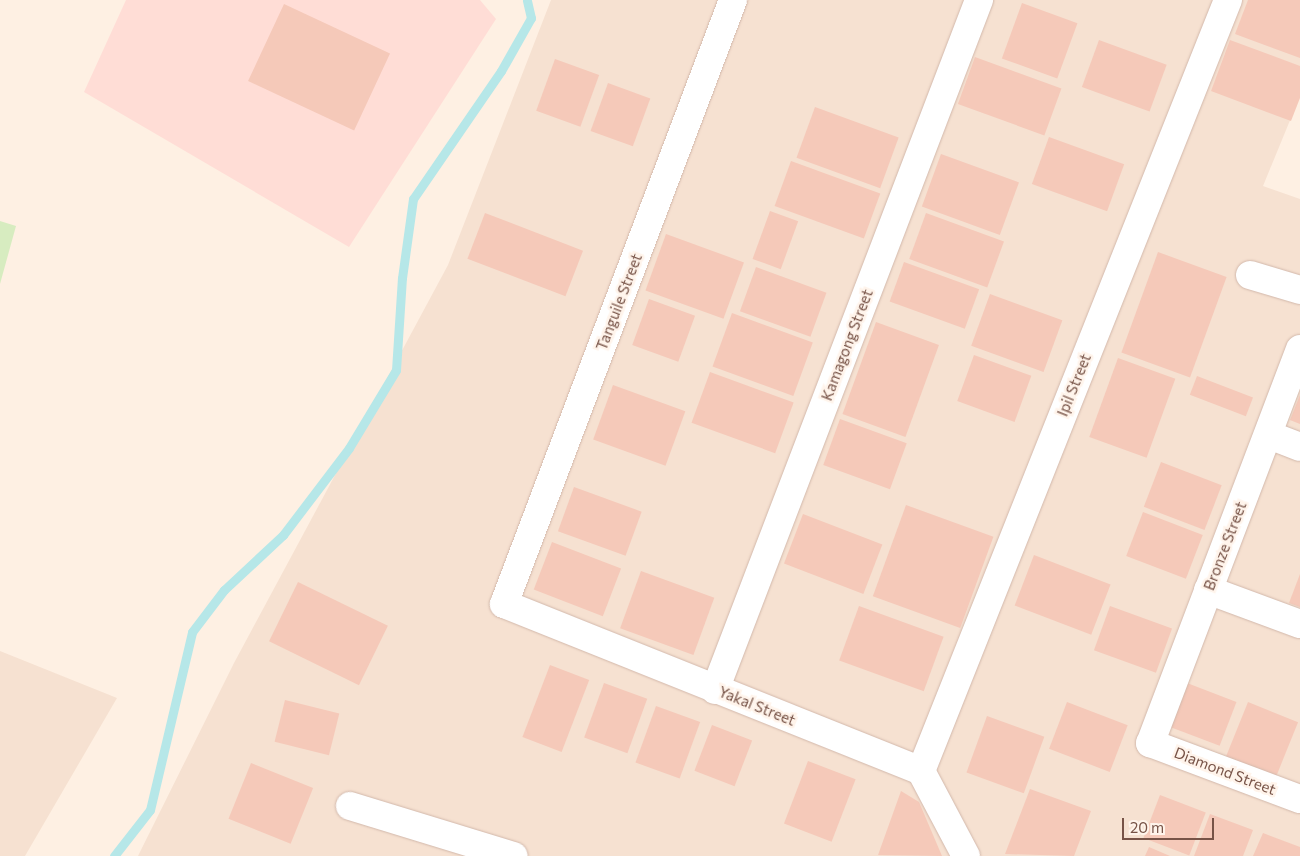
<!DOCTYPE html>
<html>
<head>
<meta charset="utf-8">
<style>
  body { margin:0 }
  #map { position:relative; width:1300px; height:856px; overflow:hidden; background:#fef0e3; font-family:Commissioner,sans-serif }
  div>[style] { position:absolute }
  .residential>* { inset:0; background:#f6e1d1 }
  .commercial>* { inset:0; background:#ffddd6 }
  .green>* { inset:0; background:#d7ecc0 }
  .stream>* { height:9px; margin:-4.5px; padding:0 4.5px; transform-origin:4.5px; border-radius:4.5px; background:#b6e7e8 }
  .building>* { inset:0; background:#f5c9b9; transform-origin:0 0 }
  .roads { filter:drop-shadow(0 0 1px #d2b8ab) drop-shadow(0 0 1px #d2b8ab) }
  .street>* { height:28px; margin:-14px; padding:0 14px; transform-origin:14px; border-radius:14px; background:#fff }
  span { translate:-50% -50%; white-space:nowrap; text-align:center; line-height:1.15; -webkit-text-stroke:5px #fff4eb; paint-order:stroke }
  .street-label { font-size:15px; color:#775347 }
  .scale { position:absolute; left:1122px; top:818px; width:92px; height:22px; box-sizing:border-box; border:2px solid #775347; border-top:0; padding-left:6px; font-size:15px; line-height:18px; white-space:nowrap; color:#775347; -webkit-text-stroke:4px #fff4eb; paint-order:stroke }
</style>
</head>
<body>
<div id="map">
  <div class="residential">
    <div style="clip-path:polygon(551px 0,1300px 0,1300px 96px,1263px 186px,1300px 199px,1300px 856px,138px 856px,234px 663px,448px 265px)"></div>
    <div style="clip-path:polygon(0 651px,117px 698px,25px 856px,0 856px)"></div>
  </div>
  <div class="commercial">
    <div style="clip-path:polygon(126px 0,480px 0,496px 19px,349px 247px,84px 92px)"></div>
  </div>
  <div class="green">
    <div style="clip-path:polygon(0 221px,16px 226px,0 284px)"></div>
  </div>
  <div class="stream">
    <div style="left:114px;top:856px;width:58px;rotate:-52deg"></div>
    <div style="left:150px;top:810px;width:183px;rotate:-76.7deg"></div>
    <div style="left:192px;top:632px;width:53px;rotate:-52.7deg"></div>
    <div style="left:224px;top:590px;width:81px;rotate:-43deg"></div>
    <div style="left:283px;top:535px;width:109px;rotate:-52.8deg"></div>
    <div style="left:349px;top:448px;width:91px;rotate:-58.9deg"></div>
    <div style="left:396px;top:370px;width:92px;rotate:-86.3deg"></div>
    <div style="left:402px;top:278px;width:80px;rotate:-82.1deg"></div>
    <div style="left:413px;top:199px;width:155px;rotate:-55.5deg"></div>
    <div style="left:501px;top:71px;width:61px;rotate:-60.5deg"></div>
    <div style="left:531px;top:18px;width:18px;rotate:-103deg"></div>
  </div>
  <div class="building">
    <div style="clip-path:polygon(1248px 0,1300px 0,1300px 58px,1235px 34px)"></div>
    <div style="left:1022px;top:3px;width:59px;height:59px;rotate:20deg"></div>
    <div style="left:284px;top:4px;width:117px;height:85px;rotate:25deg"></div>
    <div style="left:1099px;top:40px;width:72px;height:50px;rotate:20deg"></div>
    <div style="clip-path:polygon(1230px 40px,1300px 66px,1300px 98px,1291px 121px,1211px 91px)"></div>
    <div style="left:975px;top:57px;width:92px;height:50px;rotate:20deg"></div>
    <div style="left:555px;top:59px;width:47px;height:55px;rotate:20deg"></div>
    <div style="left:608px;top:83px;width:45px;height:51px;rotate:20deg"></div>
    <div style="left:815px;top:107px;width:89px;height:54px;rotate:20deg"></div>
    <div style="left:1049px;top:137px;width:80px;height:50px;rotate:20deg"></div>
    <div style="left:941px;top:154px;width:83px;height:56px;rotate:20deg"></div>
    <div style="left:791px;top:161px;width:95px;height:48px;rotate:20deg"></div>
    <div style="left:770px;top:211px;width:30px;height:51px;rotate:20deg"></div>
    <div style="left:485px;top:213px;width:105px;height:49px;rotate:21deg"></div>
    <div style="left:926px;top:213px;width:83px;height:49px;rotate:20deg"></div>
    <div style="left:666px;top:234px;width:83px;height:60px;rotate:20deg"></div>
    <div style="left:1158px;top:252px;width:73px;height:107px;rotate:20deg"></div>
    <div style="left:904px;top:262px;width:80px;height:42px;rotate:20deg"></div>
    <div style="left:756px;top:267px;width:75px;height:47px;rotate:20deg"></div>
    <div style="left:990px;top:294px;width:77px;height:55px;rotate:20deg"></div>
    <div style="left:649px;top:299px;width:49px;height:49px;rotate:20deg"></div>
    <div style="left:732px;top:313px;width:86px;height:57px;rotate:20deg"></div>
    <div style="left:876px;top:322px;width:67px;height:98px;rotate:20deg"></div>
    <div style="left:974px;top:355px;width:61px;height:49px;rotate:20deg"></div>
    <div style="left:1118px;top:358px;width:61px;height:84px;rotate:20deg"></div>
    <div style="left:710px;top:372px;width:89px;height:54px;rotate:20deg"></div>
    <div style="left:1197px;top:376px;width:60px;height:20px;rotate:21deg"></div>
    <div style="left:613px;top:385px;width:77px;height:58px;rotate:20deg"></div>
    <div style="clip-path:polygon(1300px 395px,1300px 424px,1290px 420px)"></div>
    <div style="left:840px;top:419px;width:71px;height:49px;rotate:20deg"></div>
    <div style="left:1161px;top:462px;width:65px;height:48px;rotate:21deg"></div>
    <div style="left:574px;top:487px;width:72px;height:47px;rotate:20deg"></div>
    <div style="left:906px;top:505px;width:93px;height:97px;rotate:20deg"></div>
    <div style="left:1143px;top:512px;width:64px;height:47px;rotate:21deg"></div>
    <div style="left:803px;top:514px;width:85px;height:53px;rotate:21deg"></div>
    <div style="left:552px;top:542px;width:74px;height:51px;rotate:21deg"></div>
    <div style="left:1034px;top:555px;width:82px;height:54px;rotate:21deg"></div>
    <div style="left:641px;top:571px;width:78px;height:61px;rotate:20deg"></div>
    <div style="clip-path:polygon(1300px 574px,1300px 607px,1289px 603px)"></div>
    <div style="left:298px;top:582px;width:100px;height:66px;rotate:26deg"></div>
    <div style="left:859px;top:606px;width:90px;height:58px;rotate:20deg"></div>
    <div style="left:1110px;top:606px;width:66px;height:47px;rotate:20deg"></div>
    <div style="left:550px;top:665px;width:42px;height:77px;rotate:21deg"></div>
    <div style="left:604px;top:683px;width:46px;height:58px;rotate:20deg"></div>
    <div style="left:1187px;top:683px;width:53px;height:47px;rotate:21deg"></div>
    <div style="left:285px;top:700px;width:56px;height:43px;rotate:14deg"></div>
    <div style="left:1067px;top:702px;width:65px;height:50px;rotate:21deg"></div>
    <div style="left:1248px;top:702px;width:54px;height:63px;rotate:22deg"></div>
    <div style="left:656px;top:706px;width:47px;height:60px;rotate:20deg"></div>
    <div style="left:987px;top:716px;width:61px;height:60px;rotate:20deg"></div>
    <div style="left:712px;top:725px;width:43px;height:49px;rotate:21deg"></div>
    <div style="left:808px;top:761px;width:51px;height:67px;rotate:21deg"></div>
    <div style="left:251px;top:763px;width:67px;height:60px;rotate:22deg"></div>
    <div style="clip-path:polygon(1030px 789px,1091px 811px,1074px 856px,1005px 854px)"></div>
    <div style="clip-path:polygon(901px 791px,919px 802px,942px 856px,878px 855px)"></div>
    <div style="left:1160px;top:795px;width:49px;height:46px;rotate:21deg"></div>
    <div style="clip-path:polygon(1210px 814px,1253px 830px,1243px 856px,1194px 856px)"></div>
    <div style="clip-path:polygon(1263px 833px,1300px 847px,1300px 856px,1253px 856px)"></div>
    <div style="clip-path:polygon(1149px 847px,1170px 856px,1145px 856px)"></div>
  </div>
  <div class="roads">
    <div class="street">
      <div style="left:733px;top:0;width:646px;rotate:110.76deg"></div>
      <div style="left:504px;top:604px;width:449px;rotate:21.8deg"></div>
      <div style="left:921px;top:771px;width:96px;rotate:62.1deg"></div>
      <div style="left:1250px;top:275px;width:52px;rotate:16.7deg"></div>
      <div style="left:1300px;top:349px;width:422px;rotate:110.8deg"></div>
      <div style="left:1150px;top:743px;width:160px;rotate:20.5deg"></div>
      <div style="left:1269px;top:435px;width:33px;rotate:21deg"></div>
      <div style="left:1208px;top:590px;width:98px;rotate:20.3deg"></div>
      <div style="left:715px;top:690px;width:739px;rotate:-69.06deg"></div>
      <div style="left:921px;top:771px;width:830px;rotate:-68.29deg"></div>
      <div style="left:350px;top:806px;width:171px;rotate:17deg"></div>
    </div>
  </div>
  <div class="street-label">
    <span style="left:619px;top:302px;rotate:-69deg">Tanguile Street</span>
    <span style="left:847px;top:345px;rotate:-69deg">Kamagong Street</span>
    <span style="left:1074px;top:385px;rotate:-68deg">Ipil Street</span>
    <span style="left:1225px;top:546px;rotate:-69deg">Bronze Street</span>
    <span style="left:757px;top:706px;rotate:22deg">Yakal Street</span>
    <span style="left:1225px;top:771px;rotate:21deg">Diamond Street</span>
  </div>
  <div class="scale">20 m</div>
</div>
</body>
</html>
